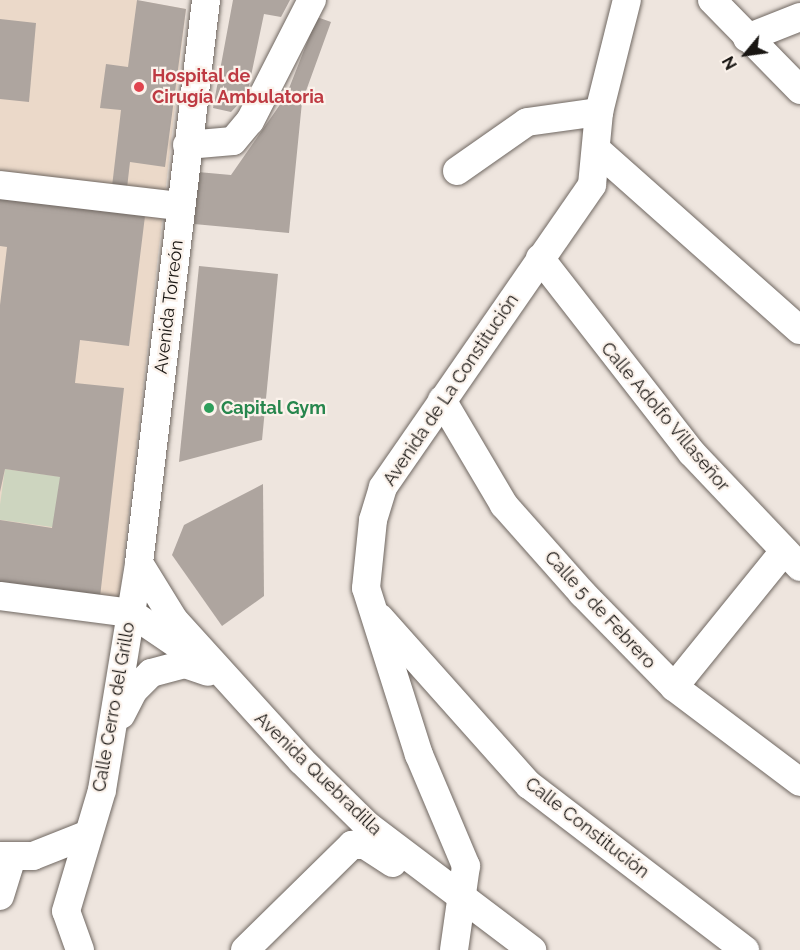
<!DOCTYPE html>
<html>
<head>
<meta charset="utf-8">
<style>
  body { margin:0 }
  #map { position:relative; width:800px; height:950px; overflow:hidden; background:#eee5de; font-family:Raleway,sans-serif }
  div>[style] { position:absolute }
  .medical>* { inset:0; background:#ebd9c9 }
  .green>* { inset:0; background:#cdd5bf; transform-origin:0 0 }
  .building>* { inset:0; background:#aea59f }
  .roads { filter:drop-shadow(0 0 2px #6f6761) drop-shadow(0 0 2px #6f6761) }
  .minor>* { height:28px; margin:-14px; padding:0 14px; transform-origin:14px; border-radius:14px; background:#fff }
  .dots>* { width:16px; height:16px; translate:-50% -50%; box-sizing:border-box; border:3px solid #fbf2eb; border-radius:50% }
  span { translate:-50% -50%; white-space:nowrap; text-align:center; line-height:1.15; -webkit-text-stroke:4.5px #fbf2eb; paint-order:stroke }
  .health-label { font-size:18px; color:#be3a42; font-weight:700 }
  .left { translate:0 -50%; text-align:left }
  .street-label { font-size:18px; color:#191613 }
  .leisure-label { font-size:18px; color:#27864d; font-weight:700 }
  .north { position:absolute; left:716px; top:24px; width:60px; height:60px; -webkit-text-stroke:4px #fbf2eb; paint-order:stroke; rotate:241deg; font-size:16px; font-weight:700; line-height:24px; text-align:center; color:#191613 }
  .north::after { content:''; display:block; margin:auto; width:21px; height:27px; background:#191613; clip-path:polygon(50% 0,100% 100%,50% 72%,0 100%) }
</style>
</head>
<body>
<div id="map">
  <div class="medical">
    <div style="clip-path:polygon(0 0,135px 0,186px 9px,119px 600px,0 585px)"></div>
  </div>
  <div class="green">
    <div style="left:5px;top:469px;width:56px;height:51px;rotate:8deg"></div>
  </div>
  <div class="building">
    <div style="clip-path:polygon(137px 0,186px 9px,165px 167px,130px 162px,124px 214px,145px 216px,129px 346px,80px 340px,75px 383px,124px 388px,100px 597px,0 585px,0 520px,52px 528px,60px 477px,5px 469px,0 492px,0 305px,7px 247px,0 246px,0 198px,109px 212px,121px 110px,100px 108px,106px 64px,128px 67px)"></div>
    <div style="clip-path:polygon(233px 0,290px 0,281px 17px,264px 14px,247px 95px,231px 112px,213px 108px)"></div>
    <div style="clip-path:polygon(317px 17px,331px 22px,302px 102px,289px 233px,194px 224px,198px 172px,231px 175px,286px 96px)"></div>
    <div style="clip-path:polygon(0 19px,36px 23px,29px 102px,0 99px)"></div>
    <div style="clip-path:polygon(199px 266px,278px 274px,262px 440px,179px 462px)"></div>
    <div style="clip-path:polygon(263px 484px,264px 596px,222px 626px,172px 555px,184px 525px)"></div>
  </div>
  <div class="roads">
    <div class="minor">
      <div style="left:712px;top:0;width:126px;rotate:45.6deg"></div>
      <div style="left:747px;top:38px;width:57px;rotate:-21.6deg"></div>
      <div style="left:187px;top:145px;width:46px;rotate:-5deg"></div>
      <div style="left:233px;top:141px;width:26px;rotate:-50deg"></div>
      <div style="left:250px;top:121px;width:136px;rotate:-62.9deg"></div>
      <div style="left:597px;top:150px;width:271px;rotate:41.6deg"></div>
      <div style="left:457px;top:171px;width:85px;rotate:-35deg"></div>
      <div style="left:527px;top:122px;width:73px;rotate:-7.9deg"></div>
      <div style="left:0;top:185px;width:181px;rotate:6.7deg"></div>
      <div style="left:540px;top:258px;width:247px;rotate:52.1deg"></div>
      <div style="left:692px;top:453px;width:157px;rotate:46.5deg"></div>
      <div style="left:442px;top:400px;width:122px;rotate:59.4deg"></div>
      <div style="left:504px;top:505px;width:118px;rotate:48.4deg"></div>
      <div style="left:582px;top:593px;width:132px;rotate:45.6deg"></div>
      <div style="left:674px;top:687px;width:158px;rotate:37deg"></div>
      <div style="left:139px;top:563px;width:67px;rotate:58.4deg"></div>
      <div style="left:174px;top:620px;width:190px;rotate:47.8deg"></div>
      <div style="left:302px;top:761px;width:93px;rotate:44.6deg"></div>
      <div style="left:368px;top:826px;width:206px;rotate:37.1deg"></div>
      <div style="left:0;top:596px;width:132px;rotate:7.4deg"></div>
      <div style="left:131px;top:613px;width:60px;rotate:34.2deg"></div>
      <div style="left:380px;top:618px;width:224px;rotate:48.3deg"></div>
      <div style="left:529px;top:785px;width:272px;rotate:37.4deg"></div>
      <div style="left:674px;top:687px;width:175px;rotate:-51deg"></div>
      <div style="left:121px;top:715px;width:28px;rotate:-63deg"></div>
      <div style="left:134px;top:690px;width:24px;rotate:-45deg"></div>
      <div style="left:151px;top:673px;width:35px;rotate:-15deg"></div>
      <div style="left:185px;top:664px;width:24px;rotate:19deg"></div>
      <div style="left:0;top:856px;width:33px"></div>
      <div style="left:33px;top:856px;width:57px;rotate:-21.6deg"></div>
      <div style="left:0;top:896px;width:41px;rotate:-72.9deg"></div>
      <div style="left:80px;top:950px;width:41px;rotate:-109.7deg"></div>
      <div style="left:66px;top:911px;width:126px;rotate:-73.4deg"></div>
      <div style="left:102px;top:790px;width:230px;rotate:-80.7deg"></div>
      <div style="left:139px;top:563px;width:567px;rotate:-83.21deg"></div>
      <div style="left:245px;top:950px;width:150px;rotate:-44.5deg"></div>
      <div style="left:352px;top:845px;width:13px"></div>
      <div style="left:365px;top:845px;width:33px;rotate:33deg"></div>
      <div style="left:454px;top:950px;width:85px;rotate:-81.9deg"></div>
      <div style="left:466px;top:866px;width:121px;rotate:-112.9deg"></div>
      <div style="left:419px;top:755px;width:175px;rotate:-107.6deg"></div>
      <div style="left:366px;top:588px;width:68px;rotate:-84.1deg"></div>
      <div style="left:373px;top:520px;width:34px;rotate:-73deg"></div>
      <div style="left:383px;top:487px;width:367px;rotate:-55.3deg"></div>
      <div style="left:592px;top:185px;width:73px;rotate:-84.5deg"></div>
      <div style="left:599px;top:112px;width:115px;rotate:-76deg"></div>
    </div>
  </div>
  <div class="dots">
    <div style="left:139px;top:87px;background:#e0444e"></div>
    <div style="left:209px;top:408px;background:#2e9e5b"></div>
  </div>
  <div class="health-label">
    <span class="left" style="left:152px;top:87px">Hospital de<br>Cirugía Ambulatoria</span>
  </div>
  <div class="street-label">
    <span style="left:169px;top:307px;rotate:-83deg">Avenida Torreón</span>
    <span style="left:451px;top:390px;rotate:-56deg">Avenida de La Constitución</span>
    <span style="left:665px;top:417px;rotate:50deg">Calle Adolfo Villaseñor</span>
    <span style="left:600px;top:610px;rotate:47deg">Calle 5 de Febrero</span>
    <span style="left:114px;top:707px;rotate:-80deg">Calle Cerro del Grillo</span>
    <span style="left:318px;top:774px;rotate:44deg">Avenida Quebradilla</span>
    <span style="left:587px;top:828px;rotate:38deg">Calle Constitución</span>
  </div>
  <div class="leisure-label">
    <span class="left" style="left:221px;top:408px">Capital Gym</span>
  </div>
  <div class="north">N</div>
</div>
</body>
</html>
